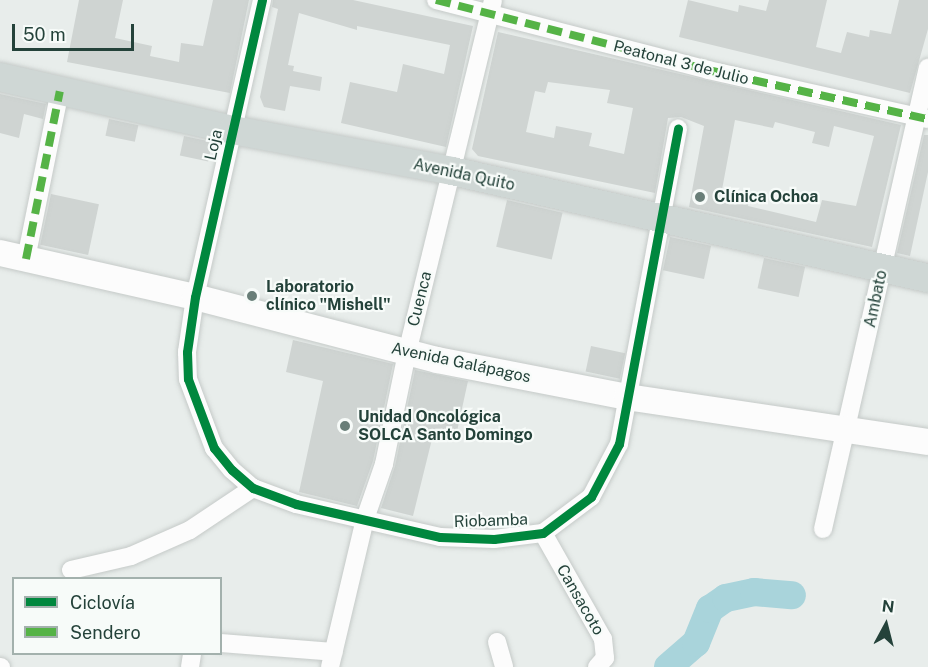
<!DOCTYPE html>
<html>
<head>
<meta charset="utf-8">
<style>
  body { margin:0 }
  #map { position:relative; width:928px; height:667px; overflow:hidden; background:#e8edeb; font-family:"Public Sans",sans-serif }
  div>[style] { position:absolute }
  .river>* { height:28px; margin:-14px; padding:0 14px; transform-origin:14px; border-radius:14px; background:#a9d4db }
  .building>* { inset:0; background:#cfd4d2; transform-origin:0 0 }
  .roads { filter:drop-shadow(0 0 2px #c5cac8) drop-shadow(0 0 2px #c5cac8) }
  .street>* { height:18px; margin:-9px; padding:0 9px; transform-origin:9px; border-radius:9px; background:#fcfcfc }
  .secondary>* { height:26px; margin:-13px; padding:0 13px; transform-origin:13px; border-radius:13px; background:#fcfcfc }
  .primary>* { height:28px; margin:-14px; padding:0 14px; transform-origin:14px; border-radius:14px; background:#cfd7d5 }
  .quiet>* { height:8px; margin-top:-4px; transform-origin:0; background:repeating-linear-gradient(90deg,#55b346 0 15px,transparent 0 23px) }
  .cycleway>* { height:9px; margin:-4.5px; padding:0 4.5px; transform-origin:4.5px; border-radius:4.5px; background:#00873e }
  .dots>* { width:16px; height:16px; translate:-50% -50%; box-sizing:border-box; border:3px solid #f7fbf9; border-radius:50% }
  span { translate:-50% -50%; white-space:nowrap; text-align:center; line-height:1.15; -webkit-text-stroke:4.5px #f7fbf9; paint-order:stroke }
  .street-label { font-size:16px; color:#24423a }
  .poi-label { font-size:16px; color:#24423a; font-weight:700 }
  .left { translate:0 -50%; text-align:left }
  .legend { position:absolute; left:12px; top:577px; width:210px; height:78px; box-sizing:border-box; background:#f7fbf9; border:2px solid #a3b1ad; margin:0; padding:8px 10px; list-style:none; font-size:18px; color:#24423a }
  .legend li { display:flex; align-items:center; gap:12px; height:30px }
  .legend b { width:30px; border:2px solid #a3b1ad }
  .north { position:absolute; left:856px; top:595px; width:60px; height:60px; -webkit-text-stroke:4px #f7fbf9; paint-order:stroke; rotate:7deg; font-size:16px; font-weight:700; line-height:24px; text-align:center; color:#24423a }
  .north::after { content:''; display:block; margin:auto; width:21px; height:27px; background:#24423a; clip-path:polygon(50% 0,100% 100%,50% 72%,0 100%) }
  .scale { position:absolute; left:12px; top:24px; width:122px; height:27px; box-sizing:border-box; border:3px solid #24423a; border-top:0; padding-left:8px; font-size:18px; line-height:21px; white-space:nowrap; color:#24423a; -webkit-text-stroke:4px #f7fbf9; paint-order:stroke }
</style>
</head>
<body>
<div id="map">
  <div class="river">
    <div style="left:668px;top:667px;width:37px;rotate:-41deg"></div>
    <div style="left:696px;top:643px;width:37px;rotate:-68deg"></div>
    <div style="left:710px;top:609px;width:19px;rotate:-35deg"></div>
    <div style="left:726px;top:598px;width:29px;rotate:-12deg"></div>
    <div style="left:754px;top:592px;width:38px;rotate:5deg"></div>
  </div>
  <div class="building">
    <div style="clip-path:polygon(79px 0,123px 0,115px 38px,152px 46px,150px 56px,179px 62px,181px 43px,203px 46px,213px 0,249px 0,230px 93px,67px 62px)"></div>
    <div style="clip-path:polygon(273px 0,353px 0,473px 26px,446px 147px,341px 123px,350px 82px,397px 92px,403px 64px,444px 74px,450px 45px,357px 26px,357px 30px,299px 13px,288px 65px,294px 66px,293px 71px,322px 77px,320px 91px,290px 86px,285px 111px,264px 107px,260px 97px,278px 9px,272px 7px)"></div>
    <div style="clip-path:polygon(688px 0,738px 12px,739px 5px,766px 11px,769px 0,827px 0,816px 47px,841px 53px,847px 32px,869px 37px,870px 30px,891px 34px,899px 0,928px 0,928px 29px,910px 93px,679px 37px)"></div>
    <div style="clip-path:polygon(evenodd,498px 32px,901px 125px,872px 247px,689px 207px,704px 126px,681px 117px,668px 118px,655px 193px,478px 156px,472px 149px,498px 32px,548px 82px,610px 90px,607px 103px,633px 108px,624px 154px,589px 146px,592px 133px,556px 126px,554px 138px,526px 132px,535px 91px,545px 93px,548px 82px,498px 32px,735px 120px,773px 128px,775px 122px,815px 132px,812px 143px,829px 147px,834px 126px,874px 136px,856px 206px,822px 200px,816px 222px,748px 206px,749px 200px,721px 195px,735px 120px)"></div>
    <div style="clip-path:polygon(0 94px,46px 104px,43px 119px,24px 114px,19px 138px,0 133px)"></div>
    <div style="left:109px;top:119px;width:30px;height:17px;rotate:12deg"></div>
    <div style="clip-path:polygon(924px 135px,928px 135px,928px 172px,910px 256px,897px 253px)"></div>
    <div style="left:184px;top:136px;width:29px;height:20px;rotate:12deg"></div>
    <div style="left:51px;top:194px;width:49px;height:52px;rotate:12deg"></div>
    <div style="left:507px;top:200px;width:57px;height:48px;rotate:13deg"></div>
    <div style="left:670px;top:237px;width:42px;height:34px;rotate:12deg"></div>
    <div style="left:764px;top:258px;width:42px;height:31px;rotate:12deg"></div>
    <div style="clip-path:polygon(293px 340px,393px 364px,373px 461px,357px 506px,299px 492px,323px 381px,286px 372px)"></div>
    <div style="left:591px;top:346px;width:35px;height:26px;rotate:12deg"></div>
    <div style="clip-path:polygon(415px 370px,468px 381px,456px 436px,434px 431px,413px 516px,381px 508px,395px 466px)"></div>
  </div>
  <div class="roads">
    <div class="street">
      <div style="left:262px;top:0;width:304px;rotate:102.7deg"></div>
      <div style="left:195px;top:297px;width:56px;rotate:98.3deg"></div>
      <div style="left:187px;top:352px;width:27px;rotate:88deg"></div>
      <div style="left:188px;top:379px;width:74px;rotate:69.4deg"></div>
      <div style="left:214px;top:448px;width:28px;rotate:51deg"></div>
      <div style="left:232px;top:470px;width:28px;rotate:41deg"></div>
      <div style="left:253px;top:488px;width:46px;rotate:20.4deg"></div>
      <div style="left:296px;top:504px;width:148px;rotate:12.9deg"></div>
      <div style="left:440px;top:537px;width:54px;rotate:2.1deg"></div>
      <div style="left:494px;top:539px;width:49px;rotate:-7deg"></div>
      <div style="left:543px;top:533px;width:60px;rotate:-36.9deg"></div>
      <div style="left:591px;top:497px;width:60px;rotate:-62.2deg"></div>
      <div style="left:619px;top:444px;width:321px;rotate:-79.4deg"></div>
      <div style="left:436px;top:0;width:281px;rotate:14.4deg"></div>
      <div style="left:708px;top:70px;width:225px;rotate:12.6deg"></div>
      <div style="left:26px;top:259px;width:171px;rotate:-78.6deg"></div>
      <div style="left:823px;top:529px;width:473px;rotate:-77.2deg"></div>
      <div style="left:543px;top:533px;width:122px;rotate:60.5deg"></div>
      <div style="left:603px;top:639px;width:19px;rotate:84deg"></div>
      <div style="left:605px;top:658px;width:12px;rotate:132deg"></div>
      <div style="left:71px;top:570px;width:62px;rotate:-13.1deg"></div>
      <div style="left:131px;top:556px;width:64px;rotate:-23.8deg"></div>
      <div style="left:190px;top:530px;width:76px;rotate:-33.7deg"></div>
      <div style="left:497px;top:642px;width:26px;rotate:74deg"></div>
      <div style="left:220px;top:643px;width:114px;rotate:4.5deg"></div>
      <div style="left:0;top:667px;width:1px"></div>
      <div style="left:190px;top:667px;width:13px;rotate:-81deg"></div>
      <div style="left:330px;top:667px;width:152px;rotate:-76.7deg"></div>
      <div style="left:365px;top:519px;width:58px;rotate:-70.9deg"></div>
      <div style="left:384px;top:464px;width:113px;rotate:-78.3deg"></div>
      <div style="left:407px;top:353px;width:363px;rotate:-76.3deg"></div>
    </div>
    <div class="secondary">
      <div style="left:0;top:253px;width:200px;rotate:12.7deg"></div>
      <div style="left:195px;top:297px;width:250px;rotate:14.6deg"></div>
      <div style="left:437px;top:360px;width:194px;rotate:11deg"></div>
      <div style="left:627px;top:397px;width:304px;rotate:8.5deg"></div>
    </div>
    <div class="primary">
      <div style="left:0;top:77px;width:239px;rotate:12.8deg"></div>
      <div style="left:233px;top:130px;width:223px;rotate:10.6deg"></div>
      <div style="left:452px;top:171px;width:488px;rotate:12.7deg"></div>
    </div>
  </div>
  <div class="quiet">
    <div style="left:436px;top:0;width:281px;rotate:14.4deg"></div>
    <div style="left:708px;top:70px;width:225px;rotate:12.6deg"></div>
    <div style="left:26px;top:259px;width:171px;rotate:-78.6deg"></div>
  </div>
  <div class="cycleway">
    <div style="left:262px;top:0;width:304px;rotate:102.7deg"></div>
    <div style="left:195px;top:297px;width:56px;rotate:98.3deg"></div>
    <div style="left:187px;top:352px;width:27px;rotate:88deg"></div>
    <div style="left:188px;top:379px;width:74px;rotate:69.4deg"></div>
    <div style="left:214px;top:448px;width:28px;rotate:51deg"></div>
    <div style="left:232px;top:470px;width:28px;rotate:41deg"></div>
    <div style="left:253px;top:488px;width:46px;rotate:20.4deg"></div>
    <div style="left:296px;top:504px;width:148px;rotate:12.9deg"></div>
    <div style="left:440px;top:537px;width:54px;rotate:2.1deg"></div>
    <div style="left:494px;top:539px;width:49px;rotate:-7deg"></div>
    <div style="left:543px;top:533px;width:60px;rotate:-36.9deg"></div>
    <div style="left:591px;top:497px;width:60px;rotate:-62.2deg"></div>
    <div style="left:619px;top:444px;width:321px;rotate:-79.4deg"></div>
  </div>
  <div class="dots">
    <div style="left:700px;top:197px;background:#697e78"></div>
    <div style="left:252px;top:296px;background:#697e78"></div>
    <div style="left:345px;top:426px;background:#697e78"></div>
  </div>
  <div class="street-label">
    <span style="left:681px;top:63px;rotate:14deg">Peatonal 3 de Julio</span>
    <span style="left:214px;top:145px;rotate:-77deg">Loja</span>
    <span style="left:464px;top:175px;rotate:12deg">Avenida Quito</span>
    <span style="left:420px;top:299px;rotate:-76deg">Cuenca</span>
    <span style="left:876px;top:299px;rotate:-78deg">Ambato</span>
    <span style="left:461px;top:363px;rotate:12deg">Avenida Galápagos</span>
    <span style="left:491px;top:521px;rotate:-2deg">Riobamba</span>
    <span style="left:580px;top:600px;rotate:60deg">Cansacoto</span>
  </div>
  <div class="poi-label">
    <span class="left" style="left:714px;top:197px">Clínica Ochoa</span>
    <span class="left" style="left:266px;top:296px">Laboratorio<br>clínico "Mishell"</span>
    <span class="left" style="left:358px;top:426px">Unidad Oncológica<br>SOLCA Santo Domingo</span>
  </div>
  <ul class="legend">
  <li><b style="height:8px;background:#00873e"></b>Ciclovía</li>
  <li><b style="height:8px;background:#55b346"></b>Sendero</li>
  </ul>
  <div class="north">N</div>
  <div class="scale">50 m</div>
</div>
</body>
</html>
